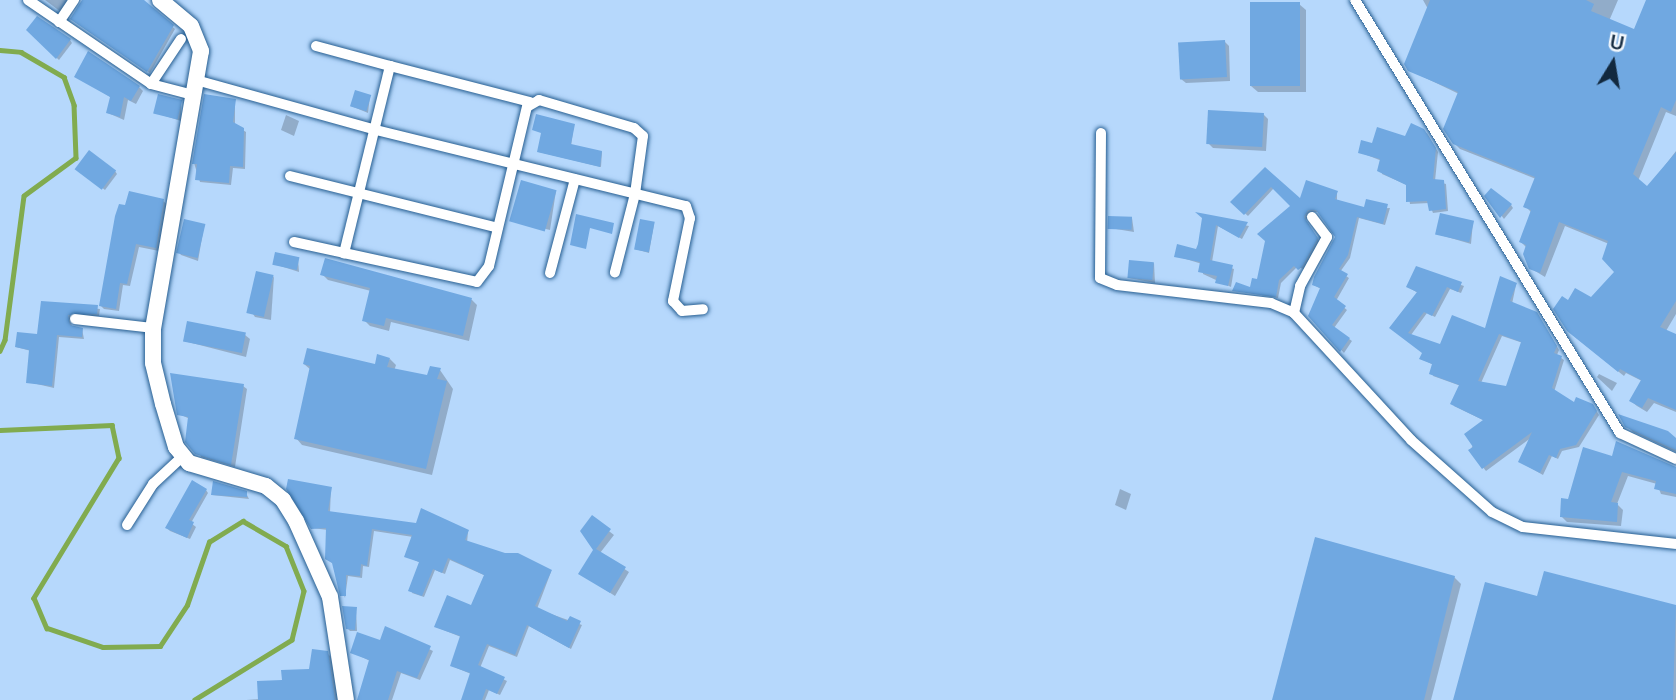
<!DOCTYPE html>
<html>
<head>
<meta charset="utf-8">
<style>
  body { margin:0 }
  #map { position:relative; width:1676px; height:700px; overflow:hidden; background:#b6d8fc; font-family:Mulish,sans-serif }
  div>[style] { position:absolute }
  .shadow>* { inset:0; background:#0003 }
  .stream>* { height:4.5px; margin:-2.25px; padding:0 2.25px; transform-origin:2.25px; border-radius:2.25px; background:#81ab4f }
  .building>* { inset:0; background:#70a8e1; transform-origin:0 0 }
  .roads { filter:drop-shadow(0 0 2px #265e91) drop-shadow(0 0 2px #265e91) }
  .street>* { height:10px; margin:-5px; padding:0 5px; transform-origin:5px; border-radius:5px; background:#fff }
  .secondary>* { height:16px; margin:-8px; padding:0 8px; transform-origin:8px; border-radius:8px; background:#fff }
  span { translate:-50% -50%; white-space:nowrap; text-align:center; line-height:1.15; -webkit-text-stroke:7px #f0f6fc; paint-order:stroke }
  .north { position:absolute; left:1578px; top:28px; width:70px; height:70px; -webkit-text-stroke:5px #f0f6fc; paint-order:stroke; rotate:11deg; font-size:19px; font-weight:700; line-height:28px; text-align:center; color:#12293f }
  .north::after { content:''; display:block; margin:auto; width:24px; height:32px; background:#12293f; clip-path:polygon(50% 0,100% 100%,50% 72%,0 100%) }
</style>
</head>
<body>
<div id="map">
  <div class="shadow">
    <div style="clip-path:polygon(45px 0,69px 0,61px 12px)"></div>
    <div style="clip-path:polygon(83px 0,140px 0,175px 29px,150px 73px,75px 22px)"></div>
    <div style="clip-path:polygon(1423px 0,1618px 0,1609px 21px,1635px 31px,1648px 0,1676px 0,1676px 116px,1666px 112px,1638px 181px,1647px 189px,1676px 151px,1676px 314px,1666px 331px,1676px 336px,1676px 412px,1654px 403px,1647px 412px,1637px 406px,1631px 401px,1642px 381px,1626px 373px,1624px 376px,1574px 336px,1569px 302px,1591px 300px,1616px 272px,1609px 244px,1565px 226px,1545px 277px,1530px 268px,1527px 248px,1521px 242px,1532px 213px,1525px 206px,1536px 179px,1460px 149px,1454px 143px,1459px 94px,1409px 70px,1428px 9px)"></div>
    <div style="clip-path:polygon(1299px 4px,1306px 10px,1306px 92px,1258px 92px,1251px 86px)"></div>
    <div style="clip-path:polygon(28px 30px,70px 40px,72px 43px,59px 60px)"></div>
    <div style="clip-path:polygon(1224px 41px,1229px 46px,1230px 81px,1186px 83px,1181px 79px)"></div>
    <div style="clip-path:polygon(76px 76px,139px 87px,143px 91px,136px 104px,128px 100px,124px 120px,108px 113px,112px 98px)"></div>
    <div style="clip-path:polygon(370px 96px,368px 113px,351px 106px)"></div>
    <div style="clip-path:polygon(235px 101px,235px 125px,246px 132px,245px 169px,233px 168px,231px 185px,200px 182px,194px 163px)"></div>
    <div style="clip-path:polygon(181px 102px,181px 121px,156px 113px)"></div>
    <div style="clip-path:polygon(1263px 114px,1268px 119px,1266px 151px,1213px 148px,1208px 143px)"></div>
    <div style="clip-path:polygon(286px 115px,299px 121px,294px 136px,281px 130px)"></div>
    <div style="clip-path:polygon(574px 125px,571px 146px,602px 152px,601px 167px,539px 152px)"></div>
    <div style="clip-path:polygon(1427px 133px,1438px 152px,1435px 181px,1446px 184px,1448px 211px,1433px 213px,1429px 203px,1410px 204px,1407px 185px,1382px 174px,1382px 161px,1359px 152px)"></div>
    <div style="clip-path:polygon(1265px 169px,1301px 201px,1337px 192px,1337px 201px,1365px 209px,1390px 208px,1385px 225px,1359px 218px,1350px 258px,1340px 272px,1349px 278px,1336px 301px,1347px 310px,1334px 328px,1352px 341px,1344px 353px,1310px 316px,1321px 289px,1314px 285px,1337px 237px,1319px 212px,1310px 212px,1306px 221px,1319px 241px,1304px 269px,1297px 267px,1281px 283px,1278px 298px,1234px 290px,1251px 289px,1258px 281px,1293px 206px,1274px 188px,1248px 216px,1232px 202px)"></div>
    <div style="clip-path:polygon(80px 171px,115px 171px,117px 174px,105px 190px)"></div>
    <div style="clip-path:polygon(556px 191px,550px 230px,513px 221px)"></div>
    <div style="clip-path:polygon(1487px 196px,1511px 205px,1513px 208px,1504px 219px)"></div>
    <div style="clip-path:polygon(163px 201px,167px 204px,159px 251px,139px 247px,130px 286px,123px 285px,119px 311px,104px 309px,101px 306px,117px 216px)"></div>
    <div style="clip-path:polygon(1132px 218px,1134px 232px,1110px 228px)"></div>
    <div style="clip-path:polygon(1204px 218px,1249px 226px,1242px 239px,1218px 226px,1212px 262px,1234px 269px,1231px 287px,1203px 274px,1202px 264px,1176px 256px,1197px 251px)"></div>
    <div style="clip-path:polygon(1473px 222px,1471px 244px,1437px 234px)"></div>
    <div style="clip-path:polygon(654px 224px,649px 253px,635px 249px)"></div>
    <div style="clip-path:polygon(204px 226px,198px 261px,181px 255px,179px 252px)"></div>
    <div style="clip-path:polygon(298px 259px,299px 272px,274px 264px)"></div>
    <div style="clip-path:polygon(1154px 263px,1155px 283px,1129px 278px)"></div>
    <div style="clip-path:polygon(evenodd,1417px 269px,1464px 286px,1461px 293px,1450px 289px,1435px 317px,1427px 313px,1411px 335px,1441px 347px,1486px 331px,1516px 285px,1512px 304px,1539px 317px,1559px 350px,1557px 355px,1564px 360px,1554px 392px,1575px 405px,1595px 409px,1599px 415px,1579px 447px,1562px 451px,1558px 459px,1552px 456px,1543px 475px,1520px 462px,1532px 437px,1486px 471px,1470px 451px,1485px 421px,1454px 406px,1461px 386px,1433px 376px,1434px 365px,1421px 359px,1424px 353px,1394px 330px,1418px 293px,1408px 287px,1417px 269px,1502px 336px,1523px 343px,1507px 388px,1481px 383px,1502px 336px)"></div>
    <div style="clip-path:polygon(322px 274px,472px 300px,477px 305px,469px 341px,391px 322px,389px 331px,370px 326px,364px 320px,371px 291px,328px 280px)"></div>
    <div style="clip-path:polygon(274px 276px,271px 320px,255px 317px,253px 314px)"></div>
    <div style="clip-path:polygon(43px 303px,100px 309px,99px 316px,70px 317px,72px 327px,82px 329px,84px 339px,59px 337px,54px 388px,28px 382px,31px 351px,16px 347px,39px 336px)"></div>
    <div style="clip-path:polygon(245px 335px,250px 339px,246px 357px,184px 341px)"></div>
    <div style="clip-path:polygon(390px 359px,396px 365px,394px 371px,428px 377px,440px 370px,453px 389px,432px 475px,302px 445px,296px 438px,311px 370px,304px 364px,377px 366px)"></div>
    <div style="clip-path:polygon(1599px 374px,1617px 383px,1612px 391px,1597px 377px)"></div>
    <div style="clip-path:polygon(243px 386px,247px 389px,235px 467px,201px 457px,190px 419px,179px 414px)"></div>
    <div style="clip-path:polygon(1627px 426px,1676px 439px,1676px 452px,1633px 432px)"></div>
    <div style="clip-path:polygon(1613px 458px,1676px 467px,1676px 497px,1661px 494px,1657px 484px,1628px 476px,1617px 504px,1623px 510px,1621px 526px,1567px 522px,1562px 517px,1569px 501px)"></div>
    <div style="clip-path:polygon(331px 488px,330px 513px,417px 525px,422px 511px,468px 532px,467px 543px,504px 555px,518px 554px,551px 572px,537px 609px,582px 625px,571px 649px,529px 626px,517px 657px,489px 646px,480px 668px,507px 681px,500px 695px,489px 690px,485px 700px,464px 700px,471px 674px,452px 666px,461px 637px,436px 627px,472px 607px,486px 576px,450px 560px,445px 574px,435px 570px,424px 597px,412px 593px,421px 563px,406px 556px,413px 537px,374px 531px,369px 567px,363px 566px,362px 578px,348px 576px,345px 598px,334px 564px,326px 559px,328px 530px,312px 528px)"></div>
    <div style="clip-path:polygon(1120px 489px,1131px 494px,1126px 510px,1115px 505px)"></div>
    <div style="clip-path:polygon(206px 490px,208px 493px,191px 523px,196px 527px,190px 539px,170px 531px,167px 528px)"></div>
    <div style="clip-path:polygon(246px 493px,249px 499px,212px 495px)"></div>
    <div style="clip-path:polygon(592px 518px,614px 535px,600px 553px,629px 572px,615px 596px,581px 574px,595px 550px)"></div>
    <div style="clip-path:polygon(1545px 573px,1676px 607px,1676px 700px,1456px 700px,1539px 598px)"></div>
    <div style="clip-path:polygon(1454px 577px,1461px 584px,1431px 700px,1274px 700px)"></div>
    <div style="clip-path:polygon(356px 609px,357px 631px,350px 631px,347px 628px)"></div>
    <div style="clip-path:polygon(386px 628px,433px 651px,420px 680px,401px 673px,392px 700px,360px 700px,370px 661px,352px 652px,381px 643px)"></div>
    <div style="clip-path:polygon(327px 653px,333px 659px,342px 700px,246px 700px,259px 699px,310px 670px)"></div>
  </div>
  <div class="stream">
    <div style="left:0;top:50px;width:21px;rotate:5deg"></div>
    <div style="left:21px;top:52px;width:50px;rotate:30.2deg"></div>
    <div style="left:64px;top:77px;width:30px;rotate:70deg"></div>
    <div style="left:74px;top:105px;width:53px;rotate:87.8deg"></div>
    <div style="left:76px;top:158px;width:64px;rotate:143.8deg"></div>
    <div style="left:24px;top:196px;width:145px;rotate:97.5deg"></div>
    <div style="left:5px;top:340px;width:12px;rotate:114deg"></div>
    <div style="left:0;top:430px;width:112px;rotate:-2.6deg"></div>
    <div style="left:112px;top:425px;width:34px;rotate:78deg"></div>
    <div style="left:119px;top:458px;width:164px;rotate:121.3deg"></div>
    <div style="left:34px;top:598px;width:33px;rotate:67deg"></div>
    <div style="left:47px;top:628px;width:59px;rotate:18.7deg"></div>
    <div style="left:103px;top:647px;width:57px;rotate:-1deg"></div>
    <div style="left:160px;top:646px;width:49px;rotate:-56.6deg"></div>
    <div style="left:187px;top:605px;width:67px;rotate:-70.8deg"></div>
    <div style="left:209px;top:542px;width:40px;rotate:-32deg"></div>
    <div style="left:243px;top:521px;width:50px;rotate:30.2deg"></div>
    <div style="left:286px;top:546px;width:48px;rotate:68.2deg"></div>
    <div style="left:304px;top:591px;width:50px;rotate:103.8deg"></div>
    <div style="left:292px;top:640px;width:114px;rotate:148.3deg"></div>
  </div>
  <div class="building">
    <div style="clip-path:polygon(82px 0,144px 0,174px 25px,147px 72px,70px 19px)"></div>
    <div style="clip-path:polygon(1430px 0,1586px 0,1594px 4px,1591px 11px,1634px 29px,1646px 0,1676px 0,1676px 100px,1671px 112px,1661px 107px,1633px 174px,1647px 186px,1676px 152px,1676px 301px,1660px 327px,1676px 334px,1676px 410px,1648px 398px,1642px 408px,1629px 401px,1641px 380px,1620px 369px,1618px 372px,1567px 331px,1553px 309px,1562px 296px,1568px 300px,1575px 288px,1591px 297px,1614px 272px,1602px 259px,1608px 241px,1559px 222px,1540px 273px,1529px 269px,1523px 254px,1526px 245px,1519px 242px,1531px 210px,1523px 207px,1535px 177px,1453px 144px,1443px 129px,1458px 92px,1408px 71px,1404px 64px)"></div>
    <div style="left:1250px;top:2px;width:50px;height:84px"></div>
    <div style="clip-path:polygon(37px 16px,71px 39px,56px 59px,26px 30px)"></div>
    <div style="left:1225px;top:40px;width:37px;height:47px;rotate:87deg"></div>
    <div style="clip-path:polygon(88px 51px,140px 86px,131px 101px,124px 97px,120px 117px,106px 113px,110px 97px,74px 77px)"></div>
    <div style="left:355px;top:90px;width:17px;height:17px;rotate:17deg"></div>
    <div style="left:158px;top:94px;width:25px;height:20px;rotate:14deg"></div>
    <div style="clip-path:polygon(204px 94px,236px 99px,233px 122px,244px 128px,243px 167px,230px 166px,229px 183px,195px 180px,197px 164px,192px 164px)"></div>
    <div style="left:1208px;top:110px;width:56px;height:34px;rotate:3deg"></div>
    <div style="clip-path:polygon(536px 114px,575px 124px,571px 144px,602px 151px,600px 167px,537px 152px,541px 133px,532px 130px)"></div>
    <div style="clip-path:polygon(1411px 123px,1424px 129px,1436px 148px,1433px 179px,1444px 180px,1446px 209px,1429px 211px,1427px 201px,1406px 202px,1406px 185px,1377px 171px,1380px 159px,1358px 153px,1361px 140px,1372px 143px,1377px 127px,1405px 136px)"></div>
    <div style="left:89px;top:150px;width:34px;height:24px;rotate:37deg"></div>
    <div style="clip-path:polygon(1265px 167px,1300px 198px,1306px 180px,1338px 191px,1335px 199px,1364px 207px,1366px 199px,1388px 204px,1383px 224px,1357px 217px,1348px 255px,1339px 269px,1348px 274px,1334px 297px,1346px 306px,1332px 325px,1350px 338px,1340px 352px,1308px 316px,1320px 288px,1312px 285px,1314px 277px,1335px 237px,1316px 210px,1308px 210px,1304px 217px,1318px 238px,1302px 267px,1298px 270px,1294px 266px,1279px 280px,1276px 297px,1232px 291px,1236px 282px,1250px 287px,1252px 278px,1257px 279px,1265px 241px,1257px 234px,1290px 206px,1271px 187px,1244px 215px,1230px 202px)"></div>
    <div style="left:521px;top:180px;width:37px;height:43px;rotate:16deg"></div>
    <div style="clip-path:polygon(1491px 188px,1512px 204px,1500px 218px,1484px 196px)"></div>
    <div style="clip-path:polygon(129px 191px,164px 199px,156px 248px,136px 244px,127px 284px,120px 283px,116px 309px,99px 306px,115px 216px,119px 204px,125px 205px)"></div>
    <div style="clip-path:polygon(1195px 212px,1248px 222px,1239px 238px,1216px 225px,1210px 260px,1233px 265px,1228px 286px,1215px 283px,1217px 276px,1198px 272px,1200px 262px,1174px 257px,1177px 244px,1196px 249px,1198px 244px,1202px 218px)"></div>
    <div style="left:1440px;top:213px;width:35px;height:22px;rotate:13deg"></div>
    <div style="clip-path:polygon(576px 214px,614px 223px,612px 234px,590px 228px,586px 249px,570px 245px)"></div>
    <div style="left:1108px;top:216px;width:24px;height:13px;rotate:2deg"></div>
    <div style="left:184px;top:219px;width:22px;height:35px;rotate:13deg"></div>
    <div style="left:640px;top:219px;width:15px;height:31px;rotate:11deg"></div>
    <div style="left:275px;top:252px;width:25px;height:13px;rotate:12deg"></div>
    <div style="clip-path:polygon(325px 258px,472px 298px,463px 336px,386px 318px,384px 326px,362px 321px,370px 288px,320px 275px)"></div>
    <div style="left:1129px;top:260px;width:25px;height:18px;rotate:5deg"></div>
    <div style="clip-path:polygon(evenodd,1416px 266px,1462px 282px,1458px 292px,1447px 287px,1432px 316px,1424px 312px,1408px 333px,1440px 344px,1452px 315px,1485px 328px,1500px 276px,1517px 283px,1510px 301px,1537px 312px,1557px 346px,1554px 353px,1562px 356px,1552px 388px,1574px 402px,1576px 397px,1593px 404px,1597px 411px,1576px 445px,1560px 449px,1556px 458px,1549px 455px,1540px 473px,1518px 462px,1532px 432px,1482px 469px,1468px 450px,1473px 447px,1464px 434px,1483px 420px,1450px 404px,1459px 385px,1429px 374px,1432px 364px,1419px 359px,1422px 353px,1389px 328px,1417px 292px,1406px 287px,1416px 266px,1499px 334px,1521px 342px,1506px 386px,1478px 381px,1499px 334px)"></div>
    <div style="left:256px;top:271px;width:18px;height:43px;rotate:13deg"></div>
    <div style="clip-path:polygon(41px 301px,98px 305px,97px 314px,68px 315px,70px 325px,83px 328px,82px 337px,57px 335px,52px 386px,26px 383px,29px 350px,15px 347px,17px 332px,37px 334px)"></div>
    <div style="left:187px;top:321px;width:60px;height:21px;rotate:11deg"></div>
    <div style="clip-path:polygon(307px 348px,375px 364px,377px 354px,390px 358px,387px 367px,427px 375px,430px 366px,441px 368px,437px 379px,447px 381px,426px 469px,294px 439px,310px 366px,303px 364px)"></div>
    <div style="clip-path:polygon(170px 373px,244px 384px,231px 465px,195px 454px,185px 442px,188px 417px,177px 415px)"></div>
    <div style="clip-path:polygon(1618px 414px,1668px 431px,1676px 438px,1676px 450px,1625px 427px)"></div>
    <div style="clip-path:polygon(1616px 441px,1676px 467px,1676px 494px,1654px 489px,1656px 481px,1622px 472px,1611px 502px,1618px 503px,1617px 522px,1560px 517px,1561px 498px,1568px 499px,1583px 447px,1612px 456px)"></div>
    <div style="clip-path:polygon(288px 479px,332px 487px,328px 511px,416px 523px,421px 508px,469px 530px,465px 540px,505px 553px,518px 553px,552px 570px,535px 606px,567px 621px,570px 616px,581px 621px,569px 648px,527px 625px,515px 655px,487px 644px,478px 665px,505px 677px,497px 694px,486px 689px,482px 700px,461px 700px,470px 673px,450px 666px,460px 636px,434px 627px,447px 595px,471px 605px,484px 575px,448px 558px,442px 573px,433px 569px,422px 596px,408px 591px,419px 562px,404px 557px,412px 535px,372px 529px,367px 566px,361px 564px,360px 576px,346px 575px,346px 596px,340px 596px,332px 563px,325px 559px,326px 528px,311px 529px,286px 489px)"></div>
    <div style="clip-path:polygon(192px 480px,207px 489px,189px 520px,194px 522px,187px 538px,165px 528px)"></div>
    <div style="clip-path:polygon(213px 481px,247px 491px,247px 497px,211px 495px)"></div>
    <div style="clip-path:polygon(592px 515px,611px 529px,596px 549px,626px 567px,610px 593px,578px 574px,593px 550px,580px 531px)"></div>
    <div style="clip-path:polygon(1315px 537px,1455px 576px,1424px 700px,1272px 700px)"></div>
    <div style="clip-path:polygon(1544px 571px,1676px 605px,1673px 700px,1453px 700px,1485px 582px,1537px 596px)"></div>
    <div style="clip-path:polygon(342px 606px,357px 607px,355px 630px,346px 629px)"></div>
    <div style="clip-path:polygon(385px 626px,431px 646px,417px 678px,397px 671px,388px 700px,357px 700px,369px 660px,350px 653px,357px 632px,380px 640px)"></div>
    <div style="clip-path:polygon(312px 649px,328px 651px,335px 700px,258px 700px,257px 681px,282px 680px,281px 670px,309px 669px)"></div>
  </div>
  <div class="roads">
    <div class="street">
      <div style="left:28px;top:0;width:149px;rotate:34.3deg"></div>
      <div style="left:151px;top:84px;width:43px;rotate:14.7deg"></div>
      <div style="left:1355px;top:0;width:508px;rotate:58.53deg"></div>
      <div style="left:1620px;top:433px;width:62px;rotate:24.9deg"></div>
      <div style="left:59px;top:22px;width:27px;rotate:-56deg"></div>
      <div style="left:316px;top:46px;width:77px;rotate:15.1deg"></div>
      <div style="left:196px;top:80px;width:187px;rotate:15.5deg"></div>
      <div style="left:376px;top:130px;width:319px;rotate:13.8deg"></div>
      <div style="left:686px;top:206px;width:13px;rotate:72deg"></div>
      <div style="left:690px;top:218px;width:85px;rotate:101.6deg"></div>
      <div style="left:673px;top:301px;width:13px;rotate:48deg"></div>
      <div style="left:682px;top:311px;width:21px;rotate:-5deg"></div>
      <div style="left:151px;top:84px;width:54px;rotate:-56.3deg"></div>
      <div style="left:530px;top:102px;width:145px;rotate:-165.6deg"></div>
      <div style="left:390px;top:66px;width:193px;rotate:103.8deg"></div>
      <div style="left:344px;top:253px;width:136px;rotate:12.3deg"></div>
      <div style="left:477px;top:282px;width:20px;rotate:-53deg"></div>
      <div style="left:489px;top:266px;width:163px;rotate:-76.6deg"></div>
      <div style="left:527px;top:107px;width:14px;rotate:-30deg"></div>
      <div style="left:539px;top:100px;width:99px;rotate:16.4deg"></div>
      <div style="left:634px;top:128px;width:12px;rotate:42deg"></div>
      <div style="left:643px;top:136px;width:59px;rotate:97.9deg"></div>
      <div style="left:635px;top:194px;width:81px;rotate:104.4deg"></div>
      <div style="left:1101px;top:133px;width:145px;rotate:90.4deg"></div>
      <div style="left:1100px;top:278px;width:18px;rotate:22deg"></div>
      <div style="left:1117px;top:285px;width:155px;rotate:6.7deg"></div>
      <div style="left:1271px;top:303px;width:25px;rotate:23deg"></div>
      <div style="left:1294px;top:313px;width:173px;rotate:47.3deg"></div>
      <div style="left:1411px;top:440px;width:108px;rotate:41.6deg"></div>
      <div style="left:1492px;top:512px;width:34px;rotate:26deg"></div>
      <div style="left:1523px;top:527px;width:154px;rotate:6.3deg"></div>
      <div style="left:290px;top:176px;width:214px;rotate:14deg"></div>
      <div style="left:294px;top:242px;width:51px;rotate:12.4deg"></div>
      <div style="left:550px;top:273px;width:97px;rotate:-75.1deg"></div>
      <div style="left:1294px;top:313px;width:28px;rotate:-77deg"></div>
      <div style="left:1300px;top:286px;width:56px;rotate:-61.1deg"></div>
      <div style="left:1327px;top:237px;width:25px;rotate:-127deg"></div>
      <div style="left:75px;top:319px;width:79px;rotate:6.6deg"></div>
      <div style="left:127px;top:525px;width:49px;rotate:-57.6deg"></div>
      <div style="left:153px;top:484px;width:40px;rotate:-43deg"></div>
    </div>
    <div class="secondary">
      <div style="left:160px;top:0;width:40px;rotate:40deg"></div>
      <div style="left:191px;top:26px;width:27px;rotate:68deg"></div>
      <div style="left:201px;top:51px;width:281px;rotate:99.8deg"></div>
      <div style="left:153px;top:328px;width:35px;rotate:90deg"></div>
      <div style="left:153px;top:363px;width:42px;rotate:76.3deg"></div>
      <div style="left:163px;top:404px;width:45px;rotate:73.2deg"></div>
      <div style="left:176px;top:447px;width:21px;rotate:51deg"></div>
      <div style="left:189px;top:463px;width:80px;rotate:16.6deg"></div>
      <div style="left:266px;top:486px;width:22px;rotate:39deg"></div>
      <div style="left:283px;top:500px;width:25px;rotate:58deg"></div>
      <div style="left:296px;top:521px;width:83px;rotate:65.9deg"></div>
      <div style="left:330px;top:597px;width:104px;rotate:81.2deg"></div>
    </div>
  </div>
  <div class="north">U</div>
</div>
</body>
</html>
